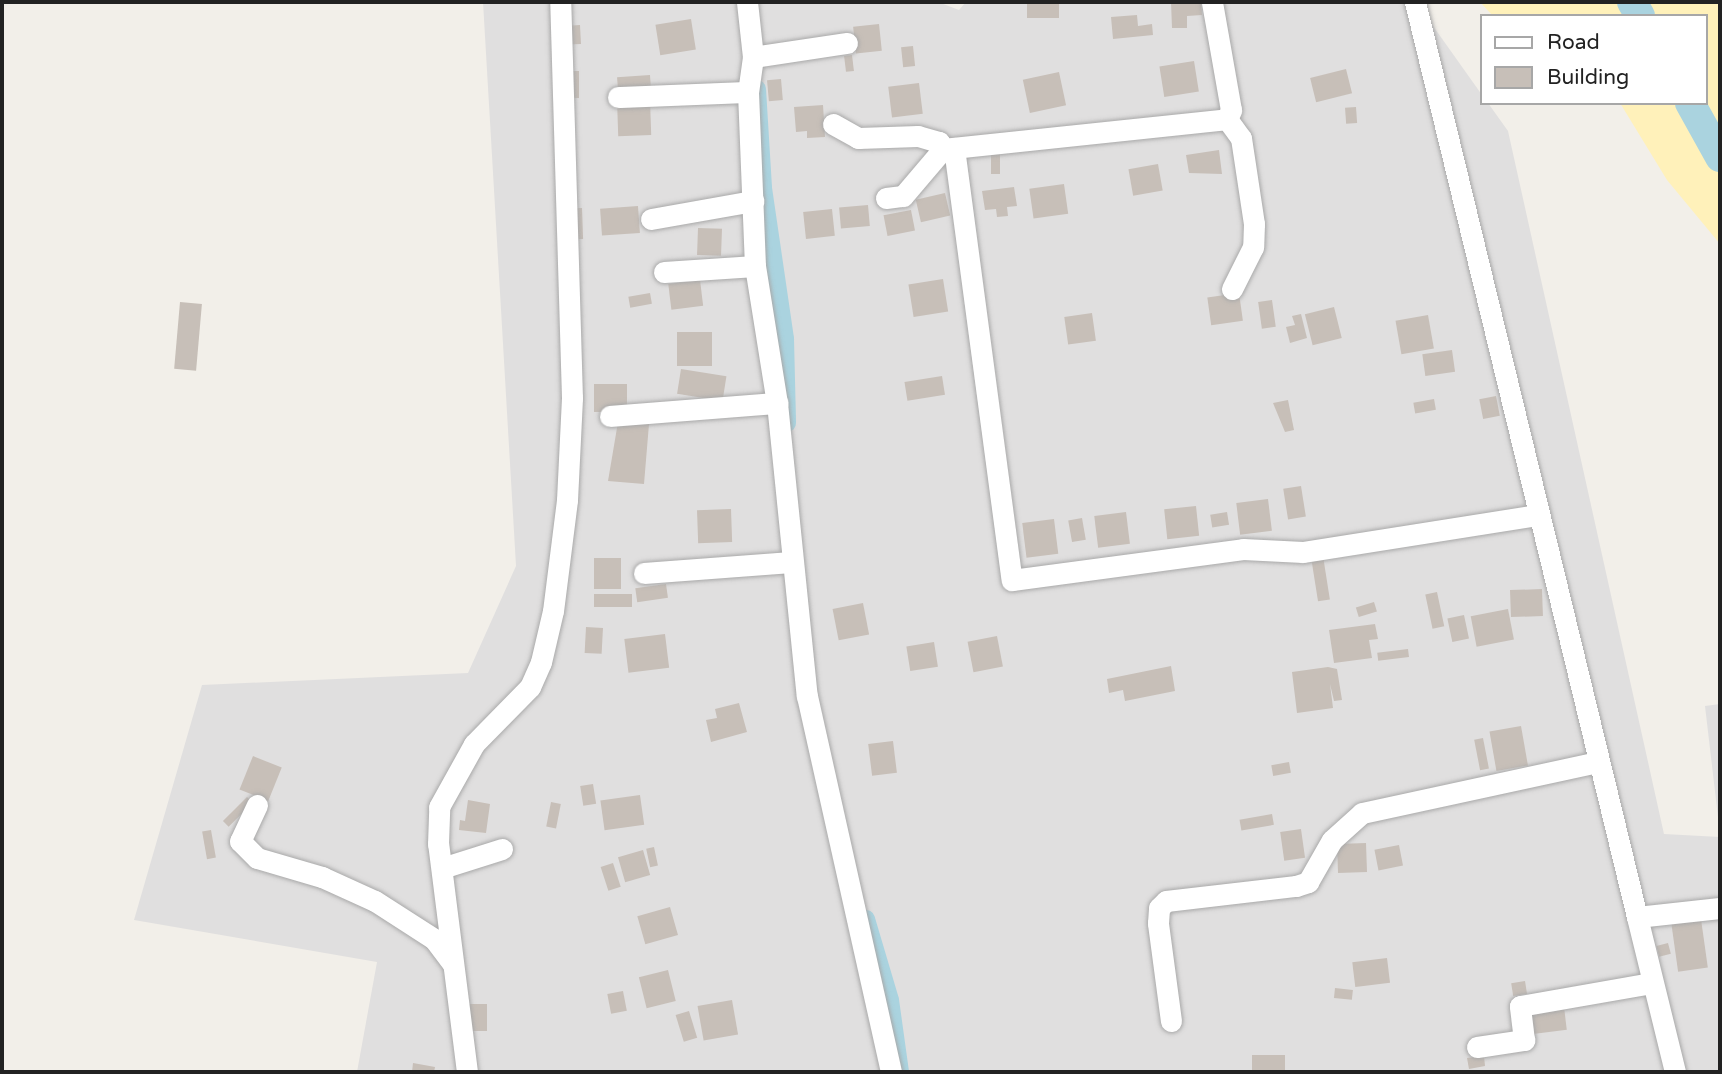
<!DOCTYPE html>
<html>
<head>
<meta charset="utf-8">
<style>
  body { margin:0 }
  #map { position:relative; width:1722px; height:1074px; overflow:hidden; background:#f2efe9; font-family:"Varela Round",sans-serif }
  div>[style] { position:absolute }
  .residential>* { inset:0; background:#e0dfdf }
  .sand>* { inset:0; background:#fff1ba }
  .canal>* { height:18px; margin:-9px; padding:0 9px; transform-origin:9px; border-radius:9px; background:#aad3df }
  .river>* { height:30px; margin:-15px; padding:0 15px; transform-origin:15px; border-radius:15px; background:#aad3df }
  .building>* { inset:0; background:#c7bfb8; transform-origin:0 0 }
  .roads { filter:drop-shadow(0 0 2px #a9a9a9) drop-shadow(0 0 2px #a9a9a9) }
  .minor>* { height:21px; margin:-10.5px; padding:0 10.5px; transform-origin:10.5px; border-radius:10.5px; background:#fff }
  span { translate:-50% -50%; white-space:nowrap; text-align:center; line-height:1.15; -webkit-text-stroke:5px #fff; paint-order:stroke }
  .frame { position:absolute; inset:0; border:4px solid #222; pointer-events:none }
  .legend { position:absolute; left:1480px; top:14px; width:228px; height:91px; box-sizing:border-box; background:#fff; border:2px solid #a7a7a7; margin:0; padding:9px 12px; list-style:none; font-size:21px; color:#222 }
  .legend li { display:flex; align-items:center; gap:14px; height:35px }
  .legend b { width:35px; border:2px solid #a7a7a7 }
</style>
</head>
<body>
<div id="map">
  <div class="residential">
    <div style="clip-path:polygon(483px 2px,938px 2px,959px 10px,966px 2px,1416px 2px,1482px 95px,1482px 103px,1488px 103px,1508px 131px,1664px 834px,1720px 837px,1720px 1072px,357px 1072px,377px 962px,134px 920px,202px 685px,468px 673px,516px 566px)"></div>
    <div style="clip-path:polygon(1720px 704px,1720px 834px,1705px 706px)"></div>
  </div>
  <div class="sand">
    <div style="clip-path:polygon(1480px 2px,1720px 2px,1720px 244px,1667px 180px,1620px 103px,1706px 103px,1706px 16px,1493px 16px)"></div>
  </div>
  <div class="canal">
    <div style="left:757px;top:89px;width:99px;rotate:86.5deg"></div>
    <div style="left:763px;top:188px;width:153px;rotate:81.7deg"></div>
    <div style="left:785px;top:339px;width:84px;rotate:88.6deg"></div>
    <div style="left:866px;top:919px;width:84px;rotate:73.5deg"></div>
    <div style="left:890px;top:1000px;width:73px;rotate:82.1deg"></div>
  </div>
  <div class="river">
    <div style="left:1632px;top:2px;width:16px;rotate:60deg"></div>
    <div style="left:1690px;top:103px;width:62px;rotate:60.9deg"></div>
  </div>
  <div class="building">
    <div style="left:1027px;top:2px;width:32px;height:16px"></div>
    <div style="clip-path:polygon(1171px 2px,1201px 2px,1202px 15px,1187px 16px,1187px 28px,1172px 28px)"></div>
    <div style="clip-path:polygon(1137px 15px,1138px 26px,1152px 24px,1153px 35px,1113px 39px,1111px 17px)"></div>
    <div style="left:691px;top:19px;width:31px;height:36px;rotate:81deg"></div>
    <div style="left:879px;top:24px;width:27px;height:26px;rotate:84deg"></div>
    <div style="left:580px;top:25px;width:19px;height:12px;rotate:87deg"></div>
    <div style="left:913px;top:46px;width:20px;height:12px;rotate:84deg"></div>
    <div style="left:852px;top:55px;width:16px;height:8px;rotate:83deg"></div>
    <div style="left:1194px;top:61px;width:31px;height:35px;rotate:81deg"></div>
    <div style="left:1346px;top:69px;width:25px;height:37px;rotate:76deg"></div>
    <div style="left:568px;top:71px;width:11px;height:27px"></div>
    <div style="left:1059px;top:72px;width:34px;height:37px;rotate:78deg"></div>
    <div style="left:650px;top:75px;width:14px;height:33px;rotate:86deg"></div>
    <div style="left:781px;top:79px;width:21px;height:14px;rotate:85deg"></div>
    <div style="left:919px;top:83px;width:31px;height:31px;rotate:83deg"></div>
    <div style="left:650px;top:100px;width:35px;height:33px;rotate:88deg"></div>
    <div style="clip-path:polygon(823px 105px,825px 137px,807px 138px,807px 131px,796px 132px,794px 107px)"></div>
    <div style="left:1356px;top:107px;width:16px;height:11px;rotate:86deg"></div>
    <div style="left:991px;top:148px;width:9px;height:26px"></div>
    <div style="clip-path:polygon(1219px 150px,1222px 174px,1189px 173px,1186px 155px)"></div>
    <div style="left:1158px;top:164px;width:27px;height:30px;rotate:80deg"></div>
    <div style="left:1064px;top:184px;width:30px;height:35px;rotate:82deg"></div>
    <div style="clip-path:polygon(1014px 187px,1017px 206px,1007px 207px,1008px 216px,997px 217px,996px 209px,985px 210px,982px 191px)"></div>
    <div style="left:945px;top:193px;width:23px;height:30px;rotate:77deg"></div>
    <div style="left:868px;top:205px;width:21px;height:29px;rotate:85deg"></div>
    <div style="left:638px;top:206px;width:27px;height:38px;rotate:86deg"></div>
    <div style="left:582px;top:208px;width:31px;height:14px;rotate:88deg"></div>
    <div style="left:832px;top:209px;width:27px;height:29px;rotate:84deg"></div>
    <div style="left:911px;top:210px;width:21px;height:28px;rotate:79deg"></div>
    <div style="left:698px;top:228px;width:24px;height:27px;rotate:2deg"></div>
    <div style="left:943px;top:279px;width:33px;height:35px;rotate:81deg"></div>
    <div style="left:700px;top:280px;width:26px;height:32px;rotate:83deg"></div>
    <div style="left:650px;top:293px;width:11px;height:22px;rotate:80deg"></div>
    <div style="left:1239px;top:293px;width:28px;height:32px;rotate:82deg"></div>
    <div style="left:1272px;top:300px;width:27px;height:14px;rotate:82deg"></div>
    <div style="left:180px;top:302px;width:22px;height:67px;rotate:5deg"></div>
    <div style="left:1334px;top:307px;width:32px;height:30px;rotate:76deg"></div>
    <div style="left:1092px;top:313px;width:28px;height:28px;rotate:82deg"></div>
    <div style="clip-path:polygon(1301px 314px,1307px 338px,1290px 343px,1286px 327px,1295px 325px,1292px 316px)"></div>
    <div style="left:1428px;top:315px;width:34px;height:33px;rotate:80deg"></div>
    <div style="left:677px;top:332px;width:35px;height:34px"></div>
    <div style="left:1452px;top:350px;width:22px;height:30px;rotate:82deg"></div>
    <div style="left:681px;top:369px;width:46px;height:25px;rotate:9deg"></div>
    <div style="left:942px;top:376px;width:19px;height:38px;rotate:81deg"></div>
    <div style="left:627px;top:384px;width:28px;height:33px;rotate:90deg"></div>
    <div style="left:1496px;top:396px;width:20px;height:17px;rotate:79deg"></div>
    <div style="left:1434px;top:399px;width:11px;height:21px;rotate:80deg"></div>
    <div style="clip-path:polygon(1288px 400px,1294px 430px,1285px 432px,1273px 403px)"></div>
    <div style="clip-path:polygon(618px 422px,649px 424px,644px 484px,608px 481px)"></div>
    <div style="left:1301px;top:486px;width:31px;height:18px;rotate:81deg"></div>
    <div style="left:1268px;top:499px;width:32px;height:32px;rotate:83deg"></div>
    <div style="left:1196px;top:506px;width:30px;height:32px;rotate:84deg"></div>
    <div style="left:731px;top:509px;width:33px;height:34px;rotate:88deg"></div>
    <div style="left:1126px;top:512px;width:32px;height:32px;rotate:83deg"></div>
    <div style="left:1227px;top:512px;width:13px;height:17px;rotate:81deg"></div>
    <div style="left:1082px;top:518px;width:22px;height:14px;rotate:80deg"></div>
    <div style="left:1054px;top:519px;width:35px;height:32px;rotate:83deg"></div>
    <div style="left:1323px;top:556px;width:44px;height:12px;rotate:81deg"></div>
    <div style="left:594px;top:558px;width:27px;height:31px"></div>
    <div style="left:666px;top:584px;width:14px;height:31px;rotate:82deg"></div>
    <div style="left:1542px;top:589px;width:27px;height:32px;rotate:88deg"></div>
    <div style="left:1437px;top:592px;width:35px;height:12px;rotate:78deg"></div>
    <div style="left:594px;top:594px;width:38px;height:13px"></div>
    <div style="left:1374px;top:602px;width:10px;height:19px;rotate:73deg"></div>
    <div style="left:863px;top:603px;width:32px;height:31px;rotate:79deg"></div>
    <div style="left:1508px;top:609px;width:31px;height:38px;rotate:79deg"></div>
    <div style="left:1464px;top:615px;width:24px;height:17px;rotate:78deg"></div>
    <div style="clip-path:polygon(1375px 624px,1378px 639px,1369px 640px,1372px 658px,1334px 663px,1329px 630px)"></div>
    <div style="left:586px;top:627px;width:17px;height:26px;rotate:3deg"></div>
    <div style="left:665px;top:634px;width:34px;height:41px;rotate:83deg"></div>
    <div style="left:997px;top:636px;width:31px;height:30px;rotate:79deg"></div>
    <div style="left:934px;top:642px;width:25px;height:28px;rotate:81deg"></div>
    <div style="left:1408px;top:649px;width:8px;height:31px;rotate:83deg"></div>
    <div style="clip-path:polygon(1171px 666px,1175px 691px,1125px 701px,1123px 690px,1109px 693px,1107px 679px)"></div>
    <div style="clip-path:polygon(1328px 667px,1337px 669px,1342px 700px,1334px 701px,1330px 684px,1333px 708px,1297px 713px,1292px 672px)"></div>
    <div style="clip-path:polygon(739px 703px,747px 732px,711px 742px,706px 720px,717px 718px,715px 709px)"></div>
    <div style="left:1521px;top:726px;width:40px;height:32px;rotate:80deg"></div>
    <div style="left:1483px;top:738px;width:31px;height:9px;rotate:79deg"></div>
    <div style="left:893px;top:741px;width:32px;height:25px;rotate:83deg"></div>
    <div style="left:253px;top:756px;width:31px;height:36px;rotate:22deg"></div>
    <div style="left:1289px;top:762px;width:11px;height:18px;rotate:80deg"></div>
    <div style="left:593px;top:784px;width:20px;height:13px;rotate:81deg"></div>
    <div style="left:640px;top:795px;width:30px;height:40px;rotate:82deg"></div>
    <div style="left:247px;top:797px;width:8px;height:34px;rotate:45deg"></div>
    <div style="clip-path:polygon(468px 800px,490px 804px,486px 833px,459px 830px,460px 820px,465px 821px)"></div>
    <div style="left:551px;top:802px;width:10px;height:25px;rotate:11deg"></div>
    <div style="left:1272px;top:814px;width:11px;height:33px;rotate:80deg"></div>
    <div style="left:1301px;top:829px;width:29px;height:21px;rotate:82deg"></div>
    <div style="left:211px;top:830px;width:28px;height:9px;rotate:80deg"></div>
    <div style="left:1366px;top:843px;width:29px;height:29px;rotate:88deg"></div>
    <div style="left:1399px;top:845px;width:21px;height:25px;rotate:79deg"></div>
    <div style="left:654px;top:847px;width:19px;height:8px;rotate:78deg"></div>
    <div style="left:643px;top:850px;width:26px;height:26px;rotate:74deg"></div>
    <div style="left:613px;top:863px;width:25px;height:13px;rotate:72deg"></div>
    <div style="left:670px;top:907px;width:29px;height:34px;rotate:74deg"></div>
    <div style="left:1701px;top:919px;width:49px;height:30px;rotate:82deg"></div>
    <div style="left:1668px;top:943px;width:11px;height:12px;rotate:75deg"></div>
    <div style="left:1387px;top:958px;width:25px;height:35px;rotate:83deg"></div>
    <div style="left:668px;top:970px;width:32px;height:30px;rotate:76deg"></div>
    <div style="left:1525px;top:981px;width:13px;height:14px;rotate:81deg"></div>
    <div style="left:1335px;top:988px;width:18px;height:10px;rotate:6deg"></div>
    <div style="left:623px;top:991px;width:20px;height:16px;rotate:79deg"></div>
    <div style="left:732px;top:1000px;width:35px;height:35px;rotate:80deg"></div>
    <div style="left:467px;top:1004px;width:20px;height:27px"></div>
    <div style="left:1564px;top:1007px;width:23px;height:34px;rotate:83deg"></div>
    <div style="left:689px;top:1011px;width:28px;height:14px;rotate:73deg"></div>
    <div style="left:1285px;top:1055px;width:17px;height:33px;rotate:90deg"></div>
    <div style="clip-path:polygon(1484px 1056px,1485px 1066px,1469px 1069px,1467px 1058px)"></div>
    <div style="clip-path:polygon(413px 1063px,435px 1067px,434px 1072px,412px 1072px)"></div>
  </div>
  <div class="roads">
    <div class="minor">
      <div style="left:747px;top:2px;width:55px;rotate:83.8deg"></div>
      <div style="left:753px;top:57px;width:35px;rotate:98deg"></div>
      <div style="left:748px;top:92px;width:174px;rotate:87.7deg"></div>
      <div style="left:755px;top:266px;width:139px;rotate:80.9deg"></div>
      <div style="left:777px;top:403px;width:295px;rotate:84.2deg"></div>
      <div style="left:807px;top:696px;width:385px;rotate:77.4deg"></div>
      <div style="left:1415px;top:2px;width:942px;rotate:76.36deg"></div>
      <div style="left:1637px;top:917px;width:83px;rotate:-6.2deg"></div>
      <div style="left:753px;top:57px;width:95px;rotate:-8.5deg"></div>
      <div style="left:618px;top:97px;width:130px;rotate:-2.2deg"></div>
      <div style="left:1227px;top:119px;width:24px;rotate:54deg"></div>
      <div style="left:1241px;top:138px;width:87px;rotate:81.4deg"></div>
      <div style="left:1254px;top:224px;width:23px;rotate:92deg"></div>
      <div style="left:1253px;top:247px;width:47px;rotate:116.6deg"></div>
      <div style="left:833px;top:124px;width:29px;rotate:29deg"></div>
      <div style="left:858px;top:138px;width:60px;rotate:-1.9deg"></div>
      <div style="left:918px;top:136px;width:22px;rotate:16deg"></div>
      <div style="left:939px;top:142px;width:8px;rotate:60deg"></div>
      <div style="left:954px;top:148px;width:436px;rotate:82.4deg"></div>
      <div style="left:1012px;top:580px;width:233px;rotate:-7.6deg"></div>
      <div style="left:1243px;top:549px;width:60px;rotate:2.9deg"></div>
      <div style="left:1303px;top:552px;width:237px;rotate:-9deg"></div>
      <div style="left:886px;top:198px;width:17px;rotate:-7deg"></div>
      <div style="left:903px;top:196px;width:62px;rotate:-49.6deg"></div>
      <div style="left:943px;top:149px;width:286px;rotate:-6deg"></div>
      <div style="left:1227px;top:119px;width:10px;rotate:-66deg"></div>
      <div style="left:1231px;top:110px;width:110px;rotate:-100deg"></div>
      <div style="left:651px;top:219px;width:104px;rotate:-10deg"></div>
      <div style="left:664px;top:272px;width:91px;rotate:-3.8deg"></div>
      <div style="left:610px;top:416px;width:168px;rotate:-4.5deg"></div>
      <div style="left:644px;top:573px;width:147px;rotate:-4.3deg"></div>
      <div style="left:257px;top:805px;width:40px;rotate:115deg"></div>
      <div style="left:240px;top:841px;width:24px;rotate:45deg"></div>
      <div style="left:257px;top:858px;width:68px;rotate:16.3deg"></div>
      <div style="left:322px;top:877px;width:58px;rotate:24.4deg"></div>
      <div style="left:375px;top:901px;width:70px;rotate:32.8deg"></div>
      <div style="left:434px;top:939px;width:31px;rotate:53deg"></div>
      <div style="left:442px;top:868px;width:63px;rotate:-17.6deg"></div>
      <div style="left:1637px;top:917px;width:160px;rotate:76.2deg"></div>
      <div style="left:1171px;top:1021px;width:99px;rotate:-97.6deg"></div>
      <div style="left:1158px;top:923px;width:15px;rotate:-86deg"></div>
      <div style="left:1159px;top:908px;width:10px;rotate:-45deg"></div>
      <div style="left:1166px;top:901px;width:131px;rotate:-6.6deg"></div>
      <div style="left:1296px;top:886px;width:13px;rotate:-18deg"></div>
      <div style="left:1308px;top:882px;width:48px;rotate:-60.3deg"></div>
      <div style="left:1332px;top:840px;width:40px;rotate:-42deg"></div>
      <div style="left:1362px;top:813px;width:240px;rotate:-12.2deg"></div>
      <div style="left:1477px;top:1047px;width:48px;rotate:-8.5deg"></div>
      <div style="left:1524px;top:1040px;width:34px;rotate:-97deg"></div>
      <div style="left:1520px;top:1006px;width:134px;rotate:-9.9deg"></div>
      <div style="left:467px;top:1072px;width:230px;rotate:-97.2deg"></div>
      <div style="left:438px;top:844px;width:37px;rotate:-88deg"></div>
      <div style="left:439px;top:807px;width:72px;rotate:-60.9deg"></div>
      <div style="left:474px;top:744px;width:80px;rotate:-45.5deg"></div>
      <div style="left:530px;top:687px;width:27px;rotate:-66deg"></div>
      <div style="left:541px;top:662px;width:52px;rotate:-76.8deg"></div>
      <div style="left:553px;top:611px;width:112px;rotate:-82.8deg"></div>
      <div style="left:567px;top:500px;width:102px;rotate:-87.2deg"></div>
      <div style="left:572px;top:398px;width:396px;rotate:-91.7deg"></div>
    </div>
  </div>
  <div class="frame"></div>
  <ul class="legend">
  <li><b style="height:9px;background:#fff"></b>Road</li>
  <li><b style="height:19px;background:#c7bfb8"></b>Building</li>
  </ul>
</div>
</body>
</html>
